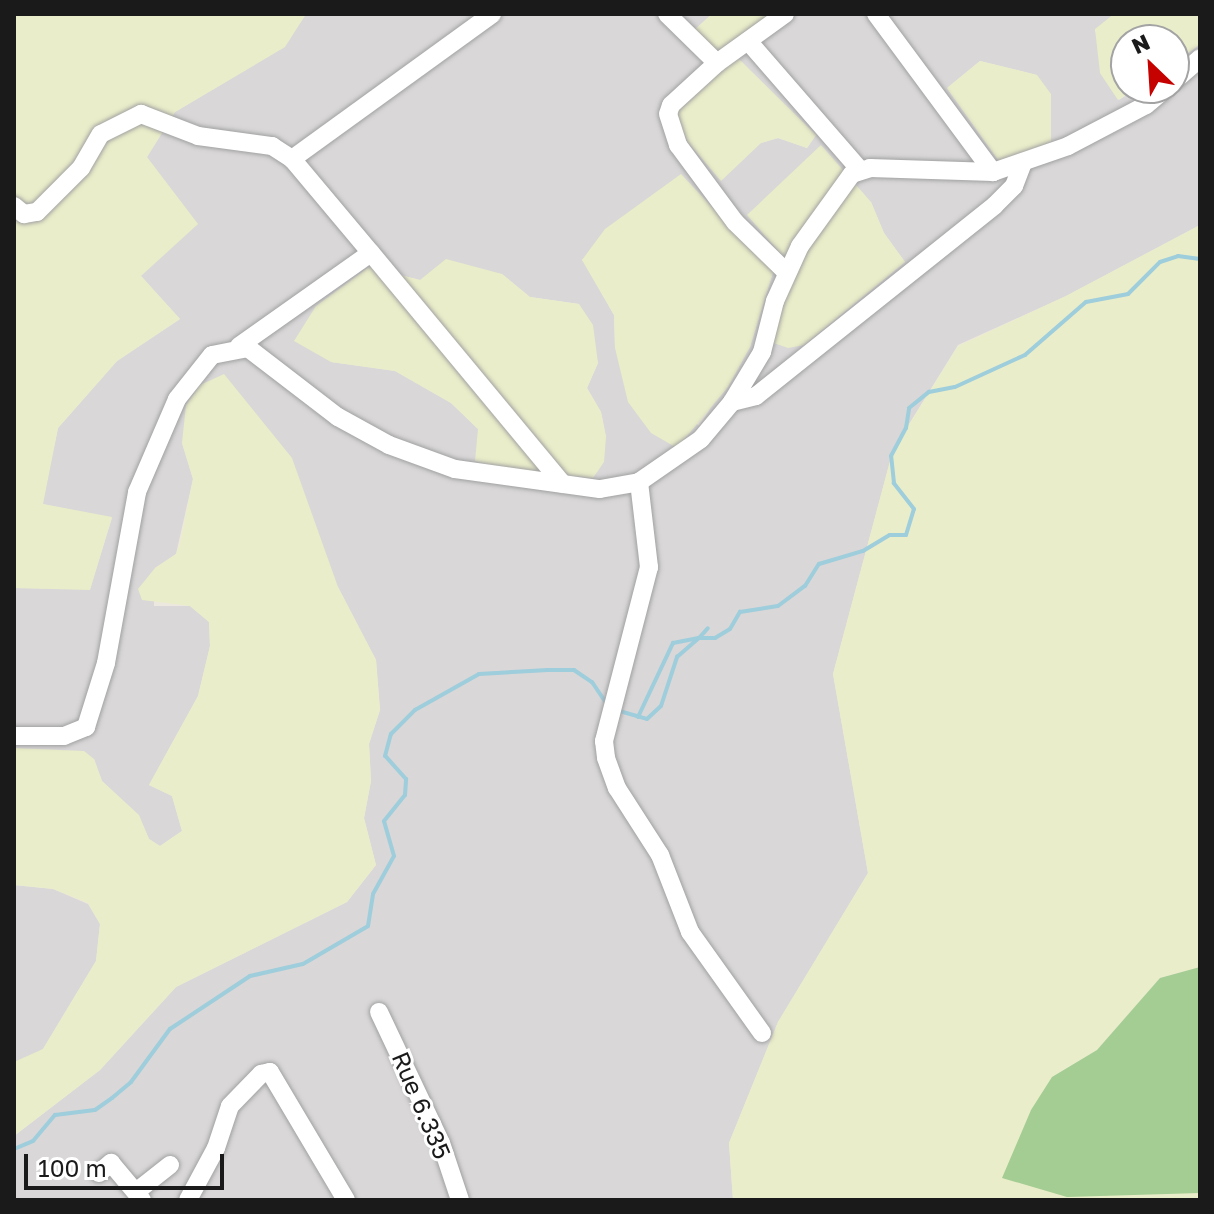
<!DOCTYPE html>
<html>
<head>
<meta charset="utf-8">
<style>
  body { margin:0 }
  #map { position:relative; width:1214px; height:1214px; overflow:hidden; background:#ede8df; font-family:"Golos Text",sans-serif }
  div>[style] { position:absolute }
  .residential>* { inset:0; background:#d9d7d7 }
  .farmland>* { inset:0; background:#eaedc9 }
  .forest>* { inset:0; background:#a3cd93 }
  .stream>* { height:4px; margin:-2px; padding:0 2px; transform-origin:2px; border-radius:2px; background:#9ecddc }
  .roads { filter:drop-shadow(0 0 2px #a1a1a1) drop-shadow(0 0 2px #a1a1a1) }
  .minor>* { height:18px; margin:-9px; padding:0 9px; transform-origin:9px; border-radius:9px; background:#fff }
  span { translate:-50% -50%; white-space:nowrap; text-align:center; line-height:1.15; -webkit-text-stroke:6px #fff; paint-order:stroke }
  .street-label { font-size:24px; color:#1a1a1a }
  .frame { position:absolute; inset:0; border:16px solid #1a1a1a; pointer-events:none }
  .north { position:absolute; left:1110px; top:24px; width:80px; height:80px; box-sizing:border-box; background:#fff; border:2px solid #a3a3a3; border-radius:50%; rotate:335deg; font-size:22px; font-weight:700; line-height:32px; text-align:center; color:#1a1a1a }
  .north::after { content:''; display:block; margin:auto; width:28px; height:36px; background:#c50200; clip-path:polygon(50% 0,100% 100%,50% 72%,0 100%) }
  .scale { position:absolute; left:24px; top:1154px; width:200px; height:36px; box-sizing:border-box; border:4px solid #1a1a1a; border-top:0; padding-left:10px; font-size:24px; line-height:28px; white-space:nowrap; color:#1a1a1a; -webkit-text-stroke:6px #fff; paint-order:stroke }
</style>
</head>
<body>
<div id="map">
  <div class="residential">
    <div style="clip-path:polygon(evenodd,306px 14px,712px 14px,692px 32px,778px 14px,1114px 14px,1095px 30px,1119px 100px,1137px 88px,1174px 88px,1174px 64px,1200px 44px,1200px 225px,1066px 296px,958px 345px,893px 450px,833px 674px,868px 873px,778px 1022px,729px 1143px,733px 1200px,14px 1200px,14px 1136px,100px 1070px,176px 987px,347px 902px,376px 865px,364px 818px,371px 781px,369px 744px,380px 710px,376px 660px,338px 587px,182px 443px,193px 479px,176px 554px,155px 568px,154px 606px,190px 606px,209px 622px,210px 646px,198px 696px,149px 785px,172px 796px,182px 831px,160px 846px,149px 839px,138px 815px,102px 781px,94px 759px,14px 748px,14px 588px,90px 589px,112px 518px,42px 504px,58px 428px,117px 361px,180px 319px,141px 276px,147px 157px,175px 112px,284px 47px,306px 14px,980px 61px,1037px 75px,1001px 164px,947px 88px,980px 61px,306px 14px,675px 114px,816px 135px,807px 148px,778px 138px,761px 143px,675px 114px,306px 14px,871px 202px,884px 233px,905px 262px,804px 345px,796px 271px,871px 202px,306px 14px,582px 259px,773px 272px,750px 347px,699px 426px,615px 348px,614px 315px,582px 259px,306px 14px,369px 267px,420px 280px,502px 274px,530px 297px,579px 304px,598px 363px,587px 388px,601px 412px,606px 437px,478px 429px,451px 403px,395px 371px,331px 362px,369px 267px)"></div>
    <div style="clip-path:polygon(14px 885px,53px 889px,88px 904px,100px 924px,96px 961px,43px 1049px,20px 1063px,14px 1062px)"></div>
  </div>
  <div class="farmland">
    <div style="clip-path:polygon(14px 14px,306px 14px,285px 47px,175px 112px,147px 157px,198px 224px,141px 276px,180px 319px,117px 361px,58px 428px,43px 504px,112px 517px,90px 590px,14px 588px)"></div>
    <div style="clip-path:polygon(712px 14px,778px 14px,715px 59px,692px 32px)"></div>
    <div style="clip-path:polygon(1114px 14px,1200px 14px,1200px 44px,1174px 64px,1174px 40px,1126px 40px,1126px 88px,1137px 88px,1118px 100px,1100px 73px,1095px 29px)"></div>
    <div style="clip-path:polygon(737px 57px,816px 135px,807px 148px,778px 138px,761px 143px,721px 181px,687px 141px,675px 114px)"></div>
    <div style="clip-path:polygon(980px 61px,1037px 75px,1051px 94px,1051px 142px,1001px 164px,947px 88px)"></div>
    <div style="clip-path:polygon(821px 145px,871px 202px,884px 233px,905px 262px,804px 345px,788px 348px,768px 341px,796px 271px,747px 215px)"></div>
    <div style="clip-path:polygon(681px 174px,773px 272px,750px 347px,728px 387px,677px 448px,651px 433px,628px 402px,615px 348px,614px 315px,582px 260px,605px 229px)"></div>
    <div style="clip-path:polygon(1200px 225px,1200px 967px,1160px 978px,1097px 1050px,1052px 1077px,1148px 1192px,1200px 1193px,1200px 1200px,733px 1200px,729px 1143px,778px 1022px,868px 873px,833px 674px,893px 450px,958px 346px,1066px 296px)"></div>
    <div style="clip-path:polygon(446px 259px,502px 274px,530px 297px,579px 304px,593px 325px,598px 363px,587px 388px,601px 412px,606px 437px,604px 462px,593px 478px,507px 470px,475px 461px,478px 429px,451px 403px,395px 371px,331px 362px,294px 341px,316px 306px,369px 267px,420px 280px)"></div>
    <div style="clip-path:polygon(224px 374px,292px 458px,338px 587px,376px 660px,380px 710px,369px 744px,371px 781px,364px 818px,376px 865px,347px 902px,176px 987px,100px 1070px,14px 1136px,14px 1062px,43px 1049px,96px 961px,100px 924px,88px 903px,53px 889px,14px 885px,14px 748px,84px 751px,94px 759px,102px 781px,139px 815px,149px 839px,160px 846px,182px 831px,172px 796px,149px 785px,198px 696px,210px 646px,209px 622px,190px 606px,142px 600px,138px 589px,155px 568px,176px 554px,180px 543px,193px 479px,182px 443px,186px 405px,200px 385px)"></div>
  </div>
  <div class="forest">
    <div style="clip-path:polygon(1200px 967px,1200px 1193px,1067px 1197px,1002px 1178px,1031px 1110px,1052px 1077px,1097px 1050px,1160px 978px)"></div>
  </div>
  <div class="stream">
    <div style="left:616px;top:710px;width:32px;rotate:16deg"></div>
    <div style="left:647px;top:719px;width:19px;rotate:-43deg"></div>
    <div style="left:661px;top:706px;width:52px;rotate:-71.9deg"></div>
    <div style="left:677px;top:657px;width:29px;rotate:-41deg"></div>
    <div style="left:699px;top:638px;width:16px"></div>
    <div style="left:715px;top:638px;width:17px;rotate:-31deg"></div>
    <div style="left:730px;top:629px;width:20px;rotate:-60deg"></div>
    <div style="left:740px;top:612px;width:38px;rotate:-9deg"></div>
    <div style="left:778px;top:606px;width:34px;rotate:-37deg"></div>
    <div style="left:805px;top:586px;width:26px;rotate:-58deg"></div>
    <div style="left:819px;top:564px;width:46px;rotate:-16.5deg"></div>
    <div style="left:863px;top:551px;width:31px;rotate:-31deg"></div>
    <div style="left:890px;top:535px;width:16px"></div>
    <div style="left:906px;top:535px;width:27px;rotate:-73deg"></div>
    <div style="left:914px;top:509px;width:33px;rotate:-128deg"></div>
    <div style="left:894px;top:483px;width:27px;rotate:-96deg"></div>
    <div style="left:891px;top:456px;width:32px;rotate:-62deg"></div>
    <div style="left:906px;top:428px;width:20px;rotate:-81deg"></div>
    <div style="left:909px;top:408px;width:26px;rotate:-39deg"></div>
    <div style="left:929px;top:392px;width:26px;rotate:-11deg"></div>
    <div style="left:955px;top:387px;width:77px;rotate:-24.6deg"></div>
    <div style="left:1025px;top:355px;width:81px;rotate:-41deg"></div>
    <div style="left:1086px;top:302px;width:43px;rotate:-10.8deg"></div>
    <div style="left:1128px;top:294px;width:45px;rotate:-45deg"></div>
    <div style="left:1160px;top:262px;width:19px;rotate:-18deg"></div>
    <div style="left:1178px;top:256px;width:22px;rotate:8deg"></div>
    <div style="left:638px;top:717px;width:82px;rotate:-64.7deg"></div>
    <div style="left:673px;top:643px;width:26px;rotate:-11deg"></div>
    <div style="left:699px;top:638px;width:13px;rotate:-48deg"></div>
    <div style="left:14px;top:1149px;width:21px;rotate:-23deg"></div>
    <div style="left:33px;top:1141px;width:34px;rotate:-50deg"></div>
    <div style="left:55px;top:1115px;width:40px;rotate:-7.1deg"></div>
    <div style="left:95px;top:1110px;width:21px;rotate:-35deg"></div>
    <div style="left:112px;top:1098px;width:25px;rotate:-40deg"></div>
    <div style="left:131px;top:1082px;width:66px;rotate:-53.7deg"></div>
    <div style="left:170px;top:1029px;width:96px;rotate:-33.5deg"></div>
    <div style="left:250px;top:976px;width:54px;rotate:-12.8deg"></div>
    <div style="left:303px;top:964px;width:75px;rotate:-30.3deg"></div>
    <div style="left:368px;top:926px;width:32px;rotate:-81deg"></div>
    <div style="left:373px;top:894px;width:43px;rotate:-61.1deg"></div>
    <div style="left:394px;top:856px;width:36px;rotate:-106deg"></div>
    <div style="left:384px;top:821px;width:33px;rotate:-51deg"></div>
    <div style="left:405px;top:795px;width:16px;rotate:-86deg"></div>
    <div style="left:406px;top:779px;width:31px;rotate:-132deg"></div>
    <div style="left:385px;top:756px;width:23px;rotate:-75deg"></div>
    <div style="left:391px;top:734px;width:34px;rotate:-45deg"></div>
    <div style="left:415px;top:710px;width:73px;rotate:-29.4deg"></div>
    <div style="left:479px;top:674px;width:69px;rotate:-3.3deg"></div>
    <div style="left:548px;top:670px;width:26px"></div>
    <div style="left:574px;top:670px;width:22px;rotate:34deg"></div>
    <div style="left:592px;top:682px;width:29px;rotate:56deg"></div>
  </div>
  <div class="roads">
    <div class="minor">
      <div style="left:667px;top:14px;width:70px;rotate:44.4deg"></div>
      <div style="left:785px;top:14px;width:84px;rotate:144.2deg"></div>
      <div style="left:717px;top:63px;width:62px;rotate:137.6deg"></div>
      <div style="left:671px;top:105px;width:9px;rotate:108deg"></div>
      <div style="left:668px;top:114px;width:33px;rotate:72deg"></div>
      <div style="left:678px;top:145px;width:96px;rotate:53.5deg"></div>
      <div style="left:735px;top:222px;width:71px;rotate:44.4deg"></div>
      <div style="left:876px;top:14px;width:197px;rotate:53.5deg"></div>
      <div style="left:748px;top:41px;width:171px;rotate:49deg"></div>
      <div style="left:1174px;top:81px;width:35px;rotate:-41deg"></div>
      <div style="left:14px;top:206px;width:13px;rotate:39deg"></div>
      <div style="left:24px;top:214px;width:13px;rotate:-9deg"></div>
      <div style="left:37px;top:212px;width:62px;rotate:-45deg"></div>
      <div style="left:81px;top:168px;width:39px;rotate:-60deg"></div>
      <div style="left:101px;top:134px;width:45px;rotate:-26.6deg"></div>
      <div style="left:141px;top:114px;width:61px;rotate:21.1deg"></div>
      <div style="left:198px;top:136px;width:75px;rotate:7.7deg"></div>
      <div style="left:272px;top:146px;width:24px;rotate:33deg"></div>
      <div style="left:292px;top:159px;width:247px;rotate:-35.9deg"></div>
      <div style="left:371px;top:253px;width:300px;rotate:50.3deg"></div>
      <div style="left:239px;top:346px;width:161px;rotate:-35.2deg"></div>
      <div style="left:371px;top:253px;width:123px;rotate:-130deg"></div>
      <div style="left:732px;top:402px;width:25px;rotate:-14deg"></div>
      <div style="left:756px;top:396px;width:306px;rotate:-38.6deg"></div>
      <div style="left:995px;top:205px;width:27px;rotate:-45deg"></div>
      <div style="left:1014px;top:186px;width:25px;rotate:-69deg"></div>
      <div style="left:639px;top:482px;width:86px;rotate:83.3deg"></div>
      <div style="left:649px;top:567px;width:180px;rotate:104.5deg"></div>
      <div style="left:604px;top:741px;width:17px;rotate:83deg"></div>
      <div style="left:606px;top:758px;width:32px;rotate:70deg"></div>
      <div style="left:617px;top:788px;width:80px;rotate:57.3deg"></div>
      <div style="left:660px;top:855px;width:83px;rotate:68.7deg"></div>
      <div style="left:690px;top:932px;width:124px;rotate:54.5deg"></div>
      <div style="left:14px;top:736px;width:50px"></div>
      <div style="left:64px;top:736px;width:24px;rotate:-22deg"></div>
      <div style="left:86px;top:727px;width:67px;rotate:-72.6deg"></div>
      <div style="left:106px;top:663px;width:174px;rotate:-79.7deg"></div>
      <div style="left:137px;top:492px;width:101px;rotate:-66.7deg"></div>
      <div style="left:177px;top:399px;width:56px;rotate:-51.5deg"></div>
      <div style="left:212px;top:355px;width:37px;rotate:-11deg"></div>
      <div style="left:248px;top:348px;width:113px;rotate:37.5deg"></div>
      <div style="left:338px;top:417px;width:58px;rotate:28.8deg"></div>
      <div style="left:389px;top:445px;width:70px;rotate:20deg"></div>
      <div style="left:455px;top:469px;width:146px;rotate:7.9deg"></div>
      <div style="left:600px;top:489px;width:40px;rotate:-10deg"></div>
      <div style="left:639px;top:482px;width:75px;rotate:-34.7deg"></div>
      <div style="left:701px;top:439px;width:48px;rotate:-50deg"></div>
      <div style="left:732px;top:402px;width:58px;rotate:-59deg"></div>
      <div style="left:762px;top:352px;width:53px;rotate:-75.7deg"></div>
      <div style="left:775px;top:301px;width:60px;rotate:-65.6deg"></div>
      <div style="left:800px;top:246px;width:89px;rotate:-54.2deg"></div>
      <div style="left:852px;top:174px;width:19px;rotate:-18deg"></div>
      <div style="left:870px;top:168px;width:123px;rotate:1.9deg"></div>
      <div style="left:993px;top:172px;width:79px;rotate:-19.1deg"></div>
      <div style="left:1068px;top:146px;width:88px;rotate:-27.7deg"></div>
      <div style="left:1146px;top:105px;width:26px;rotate:-40deg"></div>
      <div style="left:379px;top:1012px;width:145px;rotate:64.7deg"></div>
      <div style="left:441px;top:1143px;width:60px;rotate:71.6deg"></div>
      <div style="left:99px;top:1173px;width:16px;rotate:-40deg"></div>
      <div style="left:111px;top:1163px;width:48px;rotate:50deg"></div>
      <div style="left:137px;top:1191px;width:42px;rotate:-38.2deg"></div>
      <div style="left:188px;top:1200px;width:59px;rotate:-61.7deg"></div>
      <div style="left:216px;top:1148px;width:44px;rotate:-71.6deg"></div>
      <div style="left:230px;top:1106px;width:45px;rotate:-45.9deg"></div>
      <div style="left:261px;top:1074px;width:9px;rotate:-13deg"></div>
      <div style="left:270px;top:1072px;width:149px;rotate:59.3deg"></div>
    </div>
  </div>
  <div class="street-label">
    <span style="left:422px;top:1105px;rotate:67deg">Rue 6.335</span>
  </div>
  <div class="frame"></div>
  <div class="north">N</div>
  <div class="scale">100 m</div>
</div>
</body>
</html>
